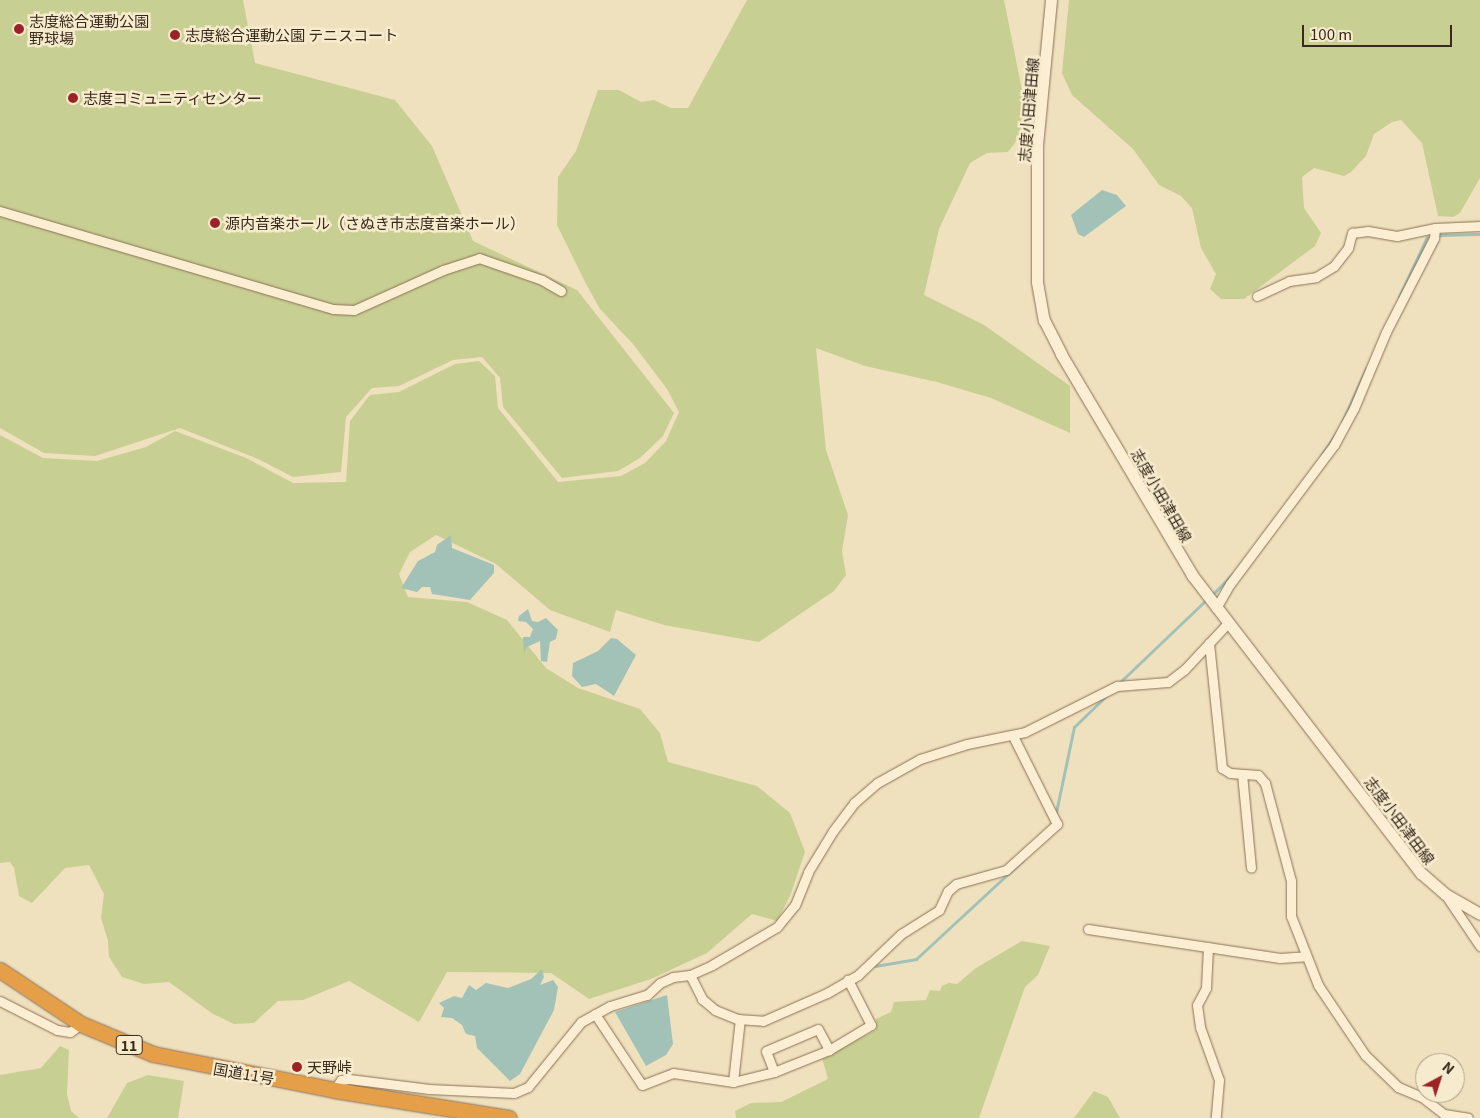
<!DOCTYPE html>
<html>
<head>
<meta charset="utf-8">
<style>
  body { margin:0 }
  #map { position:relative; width:1480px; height:1118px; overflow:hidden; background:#f0e1be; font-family:Georgia,"Noto Sans JP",serif }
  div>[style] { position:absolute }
  .green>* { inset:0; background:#c8cf92 }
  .water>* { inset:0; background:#a2c2b8 }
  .stream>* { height:3px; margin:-1.5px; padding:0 1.5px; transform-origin:1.5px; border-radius:1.5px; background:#a2c2b8 }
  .roads { filter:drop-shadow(0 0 1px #8a7156) drop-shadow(0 0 1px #8a7156) }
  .street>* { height:9px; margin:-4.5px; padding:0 4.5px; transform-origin:4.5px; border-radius:4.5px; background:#fbeed2 }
  .secondary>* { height:11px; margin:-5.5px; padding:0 5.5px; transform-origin:5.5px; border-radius:5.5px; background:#fbeed2 }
  .highway>* { height:15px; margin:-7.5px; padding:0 7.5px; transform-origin:7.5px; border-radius:7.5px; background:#e59f49 }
  .dots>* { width:14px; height:14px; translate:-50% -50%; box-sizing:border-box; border:2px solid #f7ebce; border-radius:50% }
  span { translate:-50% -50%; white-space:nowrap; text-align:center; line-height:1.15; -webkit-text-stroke:5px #f7ebce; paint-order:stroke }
  .shield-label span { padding:1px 4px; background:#f7ebce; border:1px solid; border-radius:4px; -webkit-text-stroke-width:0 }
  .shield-label { font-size:14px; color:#38291b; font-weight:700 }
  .poi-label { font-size:15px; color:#38291b }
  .left { translate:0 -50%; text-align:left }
  .street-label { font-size:15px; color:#38291b }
  .north { position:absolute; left:1415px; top:1053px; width:50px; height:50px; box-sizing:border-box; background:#f7ebce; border:1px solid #ab9d86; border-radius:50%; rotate:40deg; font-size:14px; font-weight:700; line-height:20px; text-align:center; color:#38291b }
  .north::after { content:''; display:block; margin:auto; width:18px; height:22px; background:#9c2325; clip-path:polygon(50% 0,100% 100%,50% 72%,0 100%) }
  .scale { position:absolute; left:1302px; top:25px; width:150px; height:22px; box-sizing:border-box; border:2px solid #38291b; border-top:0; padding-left:6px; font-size:15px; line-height:18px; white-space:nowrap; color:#38291b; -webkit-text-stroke:4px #f7ebce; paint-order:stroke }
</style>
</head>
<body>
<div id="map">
  <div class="green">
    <div style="clip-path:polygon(0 0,243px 0,255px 63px,395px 100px,432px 146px,473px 241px,577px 290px,674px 413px,663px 436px,640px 458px,618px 471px,562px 478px,503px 407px,500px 378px,482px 357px,453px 360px,399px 386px,372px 388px,346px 417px,341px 472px,293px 477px,258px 459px,180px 428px,95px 456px,44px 453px,0 428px)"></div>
    <div style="clip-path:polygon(747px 0,1004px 0,1023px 95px,1026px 128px,1008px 152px,987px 153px,970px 163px,939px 229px,924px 295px,984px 325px,1070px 386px,1070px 433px,991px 398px,937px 382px,865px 366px,816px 348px,826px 450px,848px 515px,842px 551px,846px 575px,834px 591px,759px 642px,664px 625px,616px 610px,610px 632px,550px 610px,496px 564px,436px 535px,410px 552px,399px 574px,408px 597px,467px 602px,507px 620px,546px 668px,578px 688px,640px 709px,660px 733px,668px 762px,757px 786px,790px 813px,805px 852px,790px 896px,777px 921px,752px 914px,707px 953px,651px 979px,589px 999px,551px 973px,447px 972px,419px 1022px,349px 981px,303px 1000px,278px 1001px,254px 1023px,234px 1024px,213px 1014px,169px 982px,144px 984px,122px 977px,109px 957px,108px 941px,101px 918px,104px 894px,89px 865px,65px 868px,32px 903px,19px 896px,14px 868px,10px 862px,0 863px,0 435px,43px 458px,97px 461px,146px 447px,175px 431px,246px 458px,293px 483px,346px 482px,350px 421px,370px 395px,399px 392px,455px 364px,479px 361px,495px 376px,498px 408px,558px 482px,621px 476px,645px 463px,666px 441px,679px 412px,667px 389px,633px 344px,600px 309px,586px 284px,557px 225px,558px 177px,576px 151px,598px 90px,619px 90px,641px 102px,654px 100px,671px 108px,688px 108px)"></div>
    <div style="clip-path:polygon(1069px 0,1480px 0,1480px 178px,1460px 213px,1453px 217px,1438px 216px,1422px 143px,1401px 120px,1392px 122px,1374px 134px,1366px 156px,1351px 172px,1344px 176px,1314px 168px,1302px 177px,1304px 208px,1321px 233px,1315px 246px,1244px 299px,1221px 299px,1210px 289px,1216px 274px,1201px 248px,1192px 208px,1181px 196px,1159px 185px,1133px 149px,1072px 95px,1062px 73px)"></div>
    <div style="clip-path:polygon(1022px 941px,1050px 946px,1038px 975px,1025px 987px,979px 1118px,736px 1118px,735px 1111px,751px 1103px,781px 1102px,828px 1079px,822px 1058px,876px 1030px,876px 1019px,891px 1012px,894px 1002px,926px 1000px,930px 990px,940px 991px,942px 986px,949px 983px,957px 984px,976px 968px)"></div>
    <div style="clip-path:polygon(60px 1046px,69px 1050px,67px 1094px,71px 1111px,79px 1118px,0 1118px,0 1075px,41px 1068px)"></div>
    <div style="clip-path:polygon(148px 1075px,184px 1081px,178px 1118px,107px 1118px,127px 1083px)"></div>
    <div style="clip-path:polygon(1094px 1091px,1108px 1097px,1120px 1118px,1074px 1118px)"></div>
  </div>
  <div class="water">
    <div style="clip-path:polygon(1102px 190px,1117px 195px,1126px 206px,1084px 237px,1078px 234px,1071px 215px)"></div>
    <div style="clip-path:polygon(451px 535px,452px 548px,494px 565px,494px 573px,470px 600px,432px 594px,430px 587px,422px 587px,417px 592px,401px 588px,418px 561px,435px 552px,437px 545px)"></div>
    <div style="clip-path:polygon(528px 609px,532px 621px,538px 622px,546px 618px,558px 630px,556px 639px,550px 642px,547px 662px,541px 661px,540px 641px,527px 647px,524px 653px,523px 637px,530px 637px,533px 629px,526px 622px,518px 621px,519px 616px)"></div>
    <div style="clip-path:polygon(611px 638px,617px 639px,636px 655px,614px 696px,596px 684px,582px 687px,572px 676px,573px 663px,598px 651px)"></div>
    <div style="clip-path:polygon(542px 969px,544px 977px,540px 985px,553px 980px,558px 987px,554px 1010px,520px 1074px,510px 1081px,477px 1048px,475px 1036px,466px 1034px,462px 1025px,452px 1018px,441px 1017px,444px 1008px,439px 1003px,454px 996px,462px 998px,469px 985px,476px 990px,486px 983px,508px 988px,531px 979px)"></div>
    <div style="clip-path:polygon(667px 995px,673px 1044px,666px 1055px,646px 1066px,615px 1012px)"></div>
  </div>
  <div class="stream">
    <div style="left:1440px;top:235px;width:40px;rotate:-1.4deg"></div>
    <div style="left:1399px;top:297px;width:66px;rotate:-65deg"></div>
    <div style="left:1342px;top:422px;width:59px;rotate:-66deg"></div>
    <div style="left:1322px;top:454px;width:27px;rotate:-56deg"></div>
    <div style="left:1212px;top:595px;width:30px;rotate:-46deg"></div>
    <div style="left:1119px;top:683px;width:122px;rotate:-43.7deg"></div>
    <div style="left:1055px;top:817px;width:92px;rotate:-78.1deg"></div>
    <div style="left:1074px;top:727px;width:47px;rotate:-44.1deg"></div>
    <div style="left:875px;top:966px;width:42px;rotate:-9.7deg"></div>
    <div style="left:916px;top:959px;width:146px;rotate:-42.8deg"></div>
  </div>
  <div class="roads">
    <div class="street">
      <div style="left:0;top:211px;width:347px;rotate:16.4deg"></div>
      <div style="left:333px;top:309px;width:21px;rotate:3deg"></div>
      <div style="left:354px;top:310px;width:98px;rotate:-24.2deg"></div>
      <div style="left:443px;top:270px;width:38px;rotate:-18deg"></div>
      <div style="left:479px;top:258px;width:67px;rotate:19.2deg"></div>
      <div style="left:542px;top:280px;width:22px;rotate:30deg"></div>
      <div style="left:1257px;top:296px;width:35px;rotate:-25deg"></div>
      <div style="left:1289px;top:281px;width:27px;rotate:-8deg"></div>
      <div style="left:1316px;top:277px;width:21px;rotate:-31deg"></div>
      <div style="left:1334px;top:266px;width:23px;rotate:-52deg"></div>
      <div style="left:1348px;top:248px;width:16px;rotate:-75deg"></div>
      <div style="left:1352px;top:233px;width:16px;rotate:-7deg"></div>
      <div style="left:1368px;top:231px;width:29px;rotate:10deg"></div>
      <div style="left:1397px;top:236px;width:39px;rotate:-12deg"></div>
      <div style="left:1435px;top:228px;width:45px;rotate:-2.5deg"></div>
      <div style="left:1216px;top:608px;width:28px;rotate:-60deg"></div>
      <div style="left:1230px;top:584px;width:174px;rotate:-53.2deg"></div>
      <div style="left:1334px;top:445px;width:42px;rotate:-61.6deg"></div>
      <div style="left:1354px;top:408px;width:82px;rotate:-67.2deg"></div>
      <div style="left:1386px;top:332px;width:106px;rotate:-62.9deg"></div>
      <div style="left:1434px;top:238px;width:10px;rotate:-84deg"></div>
      <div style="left:1209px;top:643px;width:126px;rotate:84.1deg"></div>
      <div style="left:1222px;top:768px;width:9px;rotate:32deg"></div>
      <div style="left:1230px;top:773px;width:28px;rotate:4deg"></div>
      <div style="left:1258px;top:775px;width:11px;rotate:49deg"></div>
      <div style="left:1265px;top:783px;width:101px;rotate:75.1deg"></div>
      <div style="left:1291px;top:881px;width:35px;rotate:90deg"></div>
      <div style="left:1291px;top:916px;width:74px;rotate:68.6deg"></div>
      <div style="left:1318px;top:985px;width:84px;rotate:56.1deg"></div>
      <div style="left:1365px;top:1055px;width:46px;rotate:44.1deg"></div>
      <div style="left:1398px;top:1087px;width:26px;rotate:23deg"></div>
      <div style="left:1422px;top:1097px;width:28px;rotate:38deg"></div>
      <div style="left:1444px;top:1114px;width:24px;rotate:9deg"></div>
      <div style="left:1242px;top:774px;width:94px;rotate:84.5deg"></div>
      <div style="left:1445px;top:894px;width:63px;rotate:56.1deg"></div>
      <div style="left:1088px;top:929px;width:194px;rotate:8.6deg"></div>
      <div style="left:1280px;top:958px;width:26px;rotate:-4deg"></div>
      <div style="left:1208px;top:947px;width:41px;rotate:92.8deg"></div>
      <div style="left:1206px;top:988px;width:19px;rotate:118deg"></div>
      <div style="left:1197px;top:1005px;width:22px;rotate:82deg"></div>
      <div style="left:1200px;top:1027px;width:56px;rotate:70.3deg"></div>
      <div style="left:1219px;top:1080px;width:38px;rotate:95deg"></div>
      <div style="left:690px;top:975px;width:27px;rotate:63deg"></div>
      <div style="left:702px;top:999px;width:17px;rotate:40deg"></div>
      <div style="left:715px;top:1010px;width:24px;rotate:22deg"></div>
      <div style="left:737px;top:1019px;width:26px;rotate:4deg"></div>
      <div style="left:763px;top:1021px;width:70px;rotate:-23.6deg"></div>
      <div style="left:827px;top:993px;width:36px;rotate:-30deg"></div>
      <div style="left:858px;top:975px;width:59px;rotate:-43.6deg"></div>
      <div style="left:901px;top:934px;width:45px;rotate:-32.3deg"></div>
      <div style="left:939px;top:910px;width:21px;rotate:-65deg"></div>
      <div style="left:948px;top:891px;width:11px;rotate:-41deg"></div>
      <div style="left:956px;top:884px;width:52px;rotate:-15.6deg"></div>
      <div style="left:1006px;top:870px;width:69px;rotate:-42deg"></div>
      <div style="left:1057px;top:824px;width:98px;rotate:-116.6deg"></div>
      <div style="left:0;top:1001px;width:64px;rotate:27deg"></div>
      <div style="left:57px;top:1030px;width:13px;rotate:9deg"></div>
      <div style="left:70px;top:1032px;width:14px;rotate:-36deg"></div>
      <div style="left:595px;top:1014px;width:85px;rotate:56.5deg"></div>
      <div style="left:642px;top:1085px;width:33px;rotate:-21deg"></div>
      <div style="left:673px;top:1073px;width:61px;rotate:8.5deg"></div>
      <div style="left:733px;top:1082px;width:42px;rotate:-13.7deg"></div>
      <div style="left:774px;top:1072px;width:59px;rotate:-21.8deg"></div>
      <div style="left:829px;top:1050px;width:49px;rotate:-30.8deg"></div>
      <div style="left:871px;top:1025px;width:51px;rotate:-117.1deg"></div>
      <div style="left:774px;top:1072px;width:22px;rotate:-111deg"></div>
      <div style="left:766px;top:1051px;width:56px;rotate:-22.9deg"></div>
      <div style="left:818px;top:1029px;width:24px;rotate:62deg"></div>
      <div style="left:733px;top:1082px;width:63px;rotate:-83.7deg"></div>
      <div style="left:334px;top:1090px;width:12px;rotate:-55deg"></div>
      <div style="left:341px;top:1080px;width:8px;rotate:-7deg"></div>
      <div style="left:349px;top:1079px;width:81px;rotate:7.1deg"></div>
      <div style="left:429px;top:1089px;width:85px;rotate:2.7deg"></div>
      <div style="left:514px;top:1093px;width:15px;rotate:-23deg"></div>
      <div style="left:528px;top:1087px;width:84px;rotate:-50.8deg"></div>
      <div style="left:581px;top:1022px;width:33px;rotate:-29deg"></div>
      <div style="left:610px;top:1006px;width:39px;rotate:-17deg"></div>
      <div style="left:647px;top:995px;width:18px;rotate:-43deg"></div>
      <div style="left:660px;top:983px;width:14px;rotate:-25deg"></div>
      <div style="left:673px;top:977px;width:17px;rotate:-7deg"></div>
      <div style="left:690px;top:975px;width:24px;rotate:-24deg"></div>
      <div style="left:712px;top:965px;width:75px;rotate:-30.3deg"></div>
      <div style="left:777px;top:927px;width:28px;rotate:-51deg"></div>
      <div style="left:795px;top:905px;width:35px;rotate:-68deg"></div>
      <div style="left:808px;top:872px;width:48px;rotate:-58.6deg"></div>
      <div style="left:833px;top:831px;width:35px;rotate:-53deg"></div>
      <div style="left:854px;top:803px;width:30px;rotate:-41deg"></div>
      <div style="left:877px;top:783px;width:49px;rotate:-29.2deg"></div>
      <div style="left:920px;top:759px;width:49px;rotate:-17.7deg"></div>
      <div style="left:967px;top:744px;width:59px;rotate:-11.7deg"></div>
      <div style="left:1025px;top:732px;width:103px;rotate:-26.6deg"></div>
      <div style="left:1117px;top:686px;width:51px;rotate:-4.5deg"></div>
      <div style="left:1168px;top:682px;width:20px;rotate:-37deg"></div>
      <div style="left:1184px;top:670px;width:64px;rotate:-46.9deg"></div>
    </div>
    <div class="secondary">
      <div style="left:1051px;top:0;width:146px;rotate:95.5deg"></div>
      <div style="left:1037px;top:145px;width:137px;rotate:90deg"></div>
      <div style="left:1037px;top:282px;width:39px;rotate:80deg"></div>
      <div style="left:1044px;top:320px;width:38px;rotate:63deg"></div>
      <div style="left:1061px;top:354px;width:257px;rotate:59.3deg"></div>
      <div style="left:1192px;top:575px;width:376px;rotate:52.5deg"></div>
      <div style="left:1421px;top:873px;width:32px;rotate:41deg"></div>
      <div style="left:1445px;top:894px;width:40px;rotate:29.7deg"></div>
    </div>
    <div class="highway">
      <div style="left:0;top:970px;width:97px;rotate:33.7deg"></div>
      <div style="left:81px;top:1024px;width:78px;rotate:22.6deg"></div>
      <div style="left:153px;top:1054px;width:185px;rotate:11.2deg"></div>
      <div style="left:334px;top:1090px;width:177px;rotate:9.1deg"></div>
    </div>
  </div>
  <div class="dots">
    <div style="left:19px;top:29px;background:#9c2325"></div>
    <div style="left:175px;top:35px;background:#9c2325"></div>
    <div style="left:73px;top:98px;background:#9c2325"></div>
    <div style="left:215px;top:223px;background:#9c2325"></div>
    <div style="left:297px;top:1067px;background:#9c2325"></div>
  </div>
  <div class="shield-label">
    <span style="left:129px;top:1045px">11</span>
  </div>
  <div class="poi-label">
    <span class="left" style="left:29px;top:29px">志度総合運動公園<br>野球場</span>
    <span class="left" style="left:185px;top:35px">志度総合運動公園 テニスコート</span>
    <span class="left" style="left:83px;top:98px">志度コミュニティセンター</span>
    <span class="left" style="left:225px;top:223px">源内音楽ホール（さぬき市志度音楽ホール）</span>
    <span class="left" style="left:307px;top:1067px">天野峠</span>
  </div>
  <div class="street-label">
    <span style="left:1028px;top:110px;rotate:-85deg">志度小田津田線</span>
    <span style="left:1162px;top:495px;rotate:60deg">志度小田津田線</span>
    <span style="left:1400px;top:820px;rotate:53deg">志度小田津田線</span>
    <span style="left:244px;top:1073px;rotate:10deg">国道11号</span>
  </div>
  <div class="north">N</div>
  <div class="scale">100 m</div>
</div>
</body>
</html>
